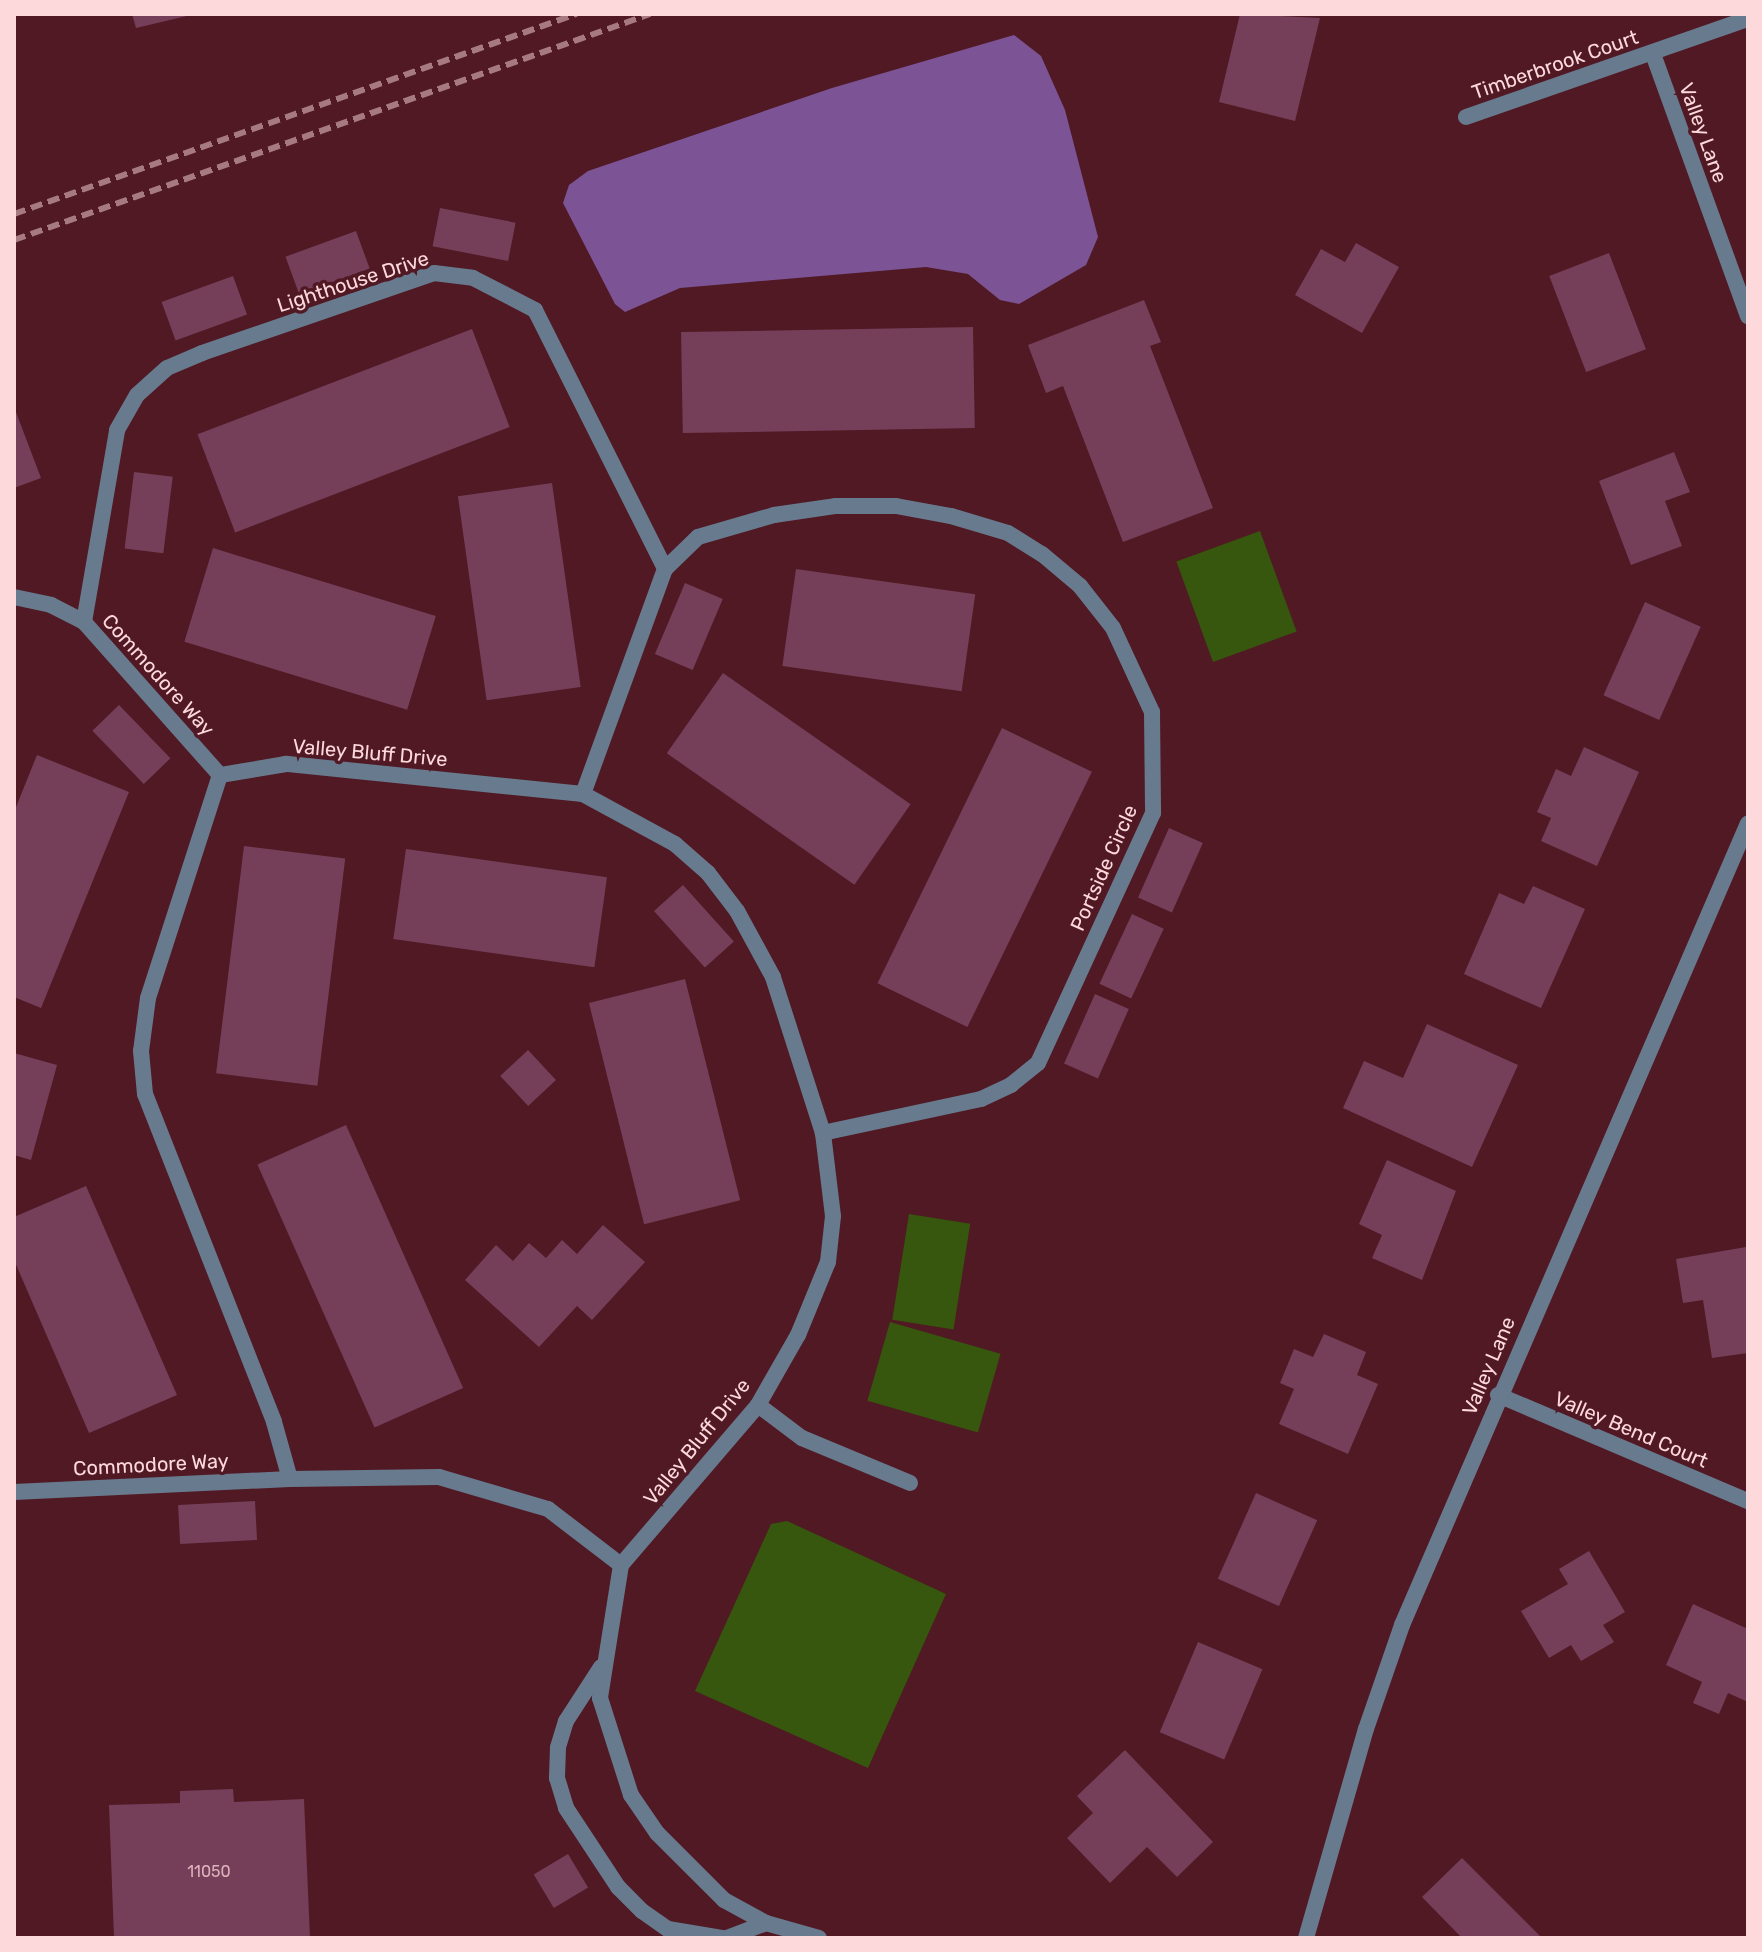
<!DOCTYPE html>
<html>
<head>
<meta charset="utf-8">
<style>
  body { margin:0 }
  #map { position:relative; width:1762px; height:1952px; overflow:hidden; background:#501924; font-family:Rubik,sans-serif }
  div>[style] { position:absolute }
  .green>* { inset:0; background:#36570d; transform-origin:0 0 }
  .water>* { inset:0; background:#7c5495 }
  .building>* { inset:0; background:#763f59; transform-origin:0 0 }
  .lane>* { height:16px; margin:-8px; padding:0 8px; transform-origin:8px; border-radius:8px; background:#687a8e }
  .street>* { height:16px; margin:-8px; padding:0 8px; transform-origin:8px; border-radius:8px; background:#687a8e }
  .rail>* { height:6px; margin-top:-3px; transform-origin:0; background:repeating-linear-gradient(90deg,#a77980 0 12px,transparent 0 18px) }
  span { translate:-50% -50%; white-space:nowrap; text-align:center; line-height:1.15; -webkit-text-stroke:7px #501924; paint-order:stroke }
  .number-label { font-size:16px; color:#dcb2bb }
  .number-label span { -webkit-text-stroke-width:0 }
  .street-label { font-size:20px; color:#fed9dc }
  .frame { position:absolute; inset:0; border:16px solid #fed9dc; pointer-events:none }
</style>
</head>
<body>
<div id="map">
  <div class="green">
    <div style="left:1260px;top:531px;width:107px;height:89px;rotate:70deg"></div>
    <div style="left:909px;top:1214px;width:62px;height:107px;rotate:9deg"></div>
    <div style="left:890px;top:1322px;width:115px;height:82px;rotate:16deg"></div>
    <div style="clip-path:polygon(787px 1521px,946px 1594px,868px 1768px,695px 1691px,771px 1524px)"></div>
  </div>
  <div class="water">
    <div style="clip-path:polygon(1014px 35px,1041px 56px,1065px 110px,1098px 237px,1086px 265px,1019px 304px,1000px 300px,968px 274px,926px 267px,680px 288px,625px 312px,615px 304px,563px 203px,569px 185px,588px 171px,832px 88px)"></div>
  </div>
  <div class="building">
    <div style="clip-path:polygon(132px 14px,191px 14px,191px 15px,136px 28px)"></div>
    <div style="clip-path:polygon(1240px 14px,1320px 18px,1295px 121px,1219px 102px)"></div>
    <div style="left:440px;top:208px;width:77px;height:39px;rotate:11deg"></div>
    <div style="left:356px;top:231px;width:40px;height:75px;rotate:70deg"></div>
    <div style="clip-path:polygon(1356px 243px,1399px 267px,1362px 333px,1295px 295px,1321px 249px,1345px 262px)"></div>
    <div style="left:1609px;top:253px;width:103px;height:64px;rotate:69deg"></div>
    <div style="left:233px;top:276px;width:41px;height:76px;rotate:70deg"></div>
    <div style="clip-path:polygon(1144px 300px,1161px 342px,1150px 346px,1213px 508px,1123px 542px,1063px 386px,1046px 393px,1028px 345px)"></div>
    <div style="left:973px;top:327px;width:101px;height:292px;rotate:89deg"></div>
    <div style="left:472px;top:329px;width:105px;height:294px;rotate:69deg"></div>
    <div style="clip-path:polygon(14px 407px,41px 478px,14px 488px)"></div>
    <div style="clip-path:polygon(1674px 452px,1690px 492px,1665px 501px,1682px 546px,1631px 565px,1599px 481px)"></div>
    <div style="left:134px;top:472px;width:39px;height:77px;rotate:7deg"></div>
    <div style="left:552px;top:483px;width:206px;height:95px;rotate:82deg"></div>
    <div style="left:213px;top:548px;width:233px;height:98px;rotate:17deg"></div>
    <div style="left:796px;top:569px;width:181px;height:98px;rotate:8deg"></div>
    <div style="left:685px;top:583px;width:41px;height:77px;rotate:23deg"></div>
    <div style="left:1645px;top:602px;width:61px;height:102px;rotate:24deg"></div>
    <div style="left:723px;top:673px;width:229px;height:98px;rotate:35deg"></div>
    <div style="left:119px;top:705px;width:74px;height:37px;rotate:46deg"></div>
    <div style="left:1002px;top:728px;width:100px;height:284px;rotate:26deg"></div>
    <div style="clip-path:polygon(1584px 747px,1639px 772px,1597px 866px,1541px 841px,1551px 818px,1537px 812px,1556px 769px,1571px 776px)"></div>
    <div style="clip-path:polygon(37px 755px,129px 792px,41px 1008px,14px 997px,14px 812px)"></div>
    <div style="left:1169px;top:828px;width:37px;height:76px;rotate:24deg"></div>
    <div style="left:244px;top:846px;width:102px;height:229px;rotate:7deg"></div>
    <div style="left:406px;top:849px;width:203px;height:91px;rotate:8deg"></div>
    <div style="left:683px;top:885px;width:76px;height:39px;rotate:48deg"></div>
    <div style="clip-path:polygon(1533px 886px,1585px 909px,1541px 1008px,1464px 974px,1499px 893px,1524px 904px)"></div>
    <div style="left:1132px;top:914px;width:35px;height:77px;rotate:25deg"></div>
    <div style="left:685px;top:979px;width:228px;height:99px;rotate:76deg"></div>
    <div style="left:1095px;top:994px;width:37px;height:76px;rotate:24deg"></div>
    <div style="clip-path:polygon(1427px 1024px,1518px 1065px,1472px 1167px,1343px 1108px,1364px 1061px,1403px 1078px)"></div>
    <div style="left:528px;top:1050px;width:41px;height:38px;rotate:47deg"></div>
    <div style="clip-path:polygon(14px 1053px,57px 1065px,31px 1160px,14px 1155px)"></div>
    <div style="left:346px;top:1125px;width:288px;height:97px;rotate:66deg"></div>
    <div style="clip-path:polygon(1387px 1160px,1456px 1191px,1422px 1280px,1372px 1258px,1382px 1235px,1359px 1224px)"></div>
    <div style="clip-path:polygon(86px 1186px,177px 1395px,89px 1433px,14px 1260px,14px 1217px)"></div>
    <div style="clip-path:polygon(603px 1225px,645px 1262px,592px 1320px,577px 1306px,539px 1347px,465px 1280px,496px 1245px,513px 1261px,529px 1243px,546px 1258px,562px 1240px,577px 1254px)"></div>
    <div style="clip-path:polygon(1746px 1247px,1748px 1353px,1712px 1358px,1703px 1300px,1683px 1303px,1676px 1259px)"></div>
    <div style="clip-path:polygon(1324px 1334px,1366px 1352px,1357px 1375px,1378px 1384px,1348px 1454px,1279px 1424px,1294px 1389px,1280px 1383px,1294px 1349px,1313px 1357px)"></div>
    <div style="left:1256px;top:1493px;width:67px;height:94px;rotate:24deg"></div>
    <div style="left:255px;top:1501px;width:39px;height:77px;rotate:87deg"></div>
    <div style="clip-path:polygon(1589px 1551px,1625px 1612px,1603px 1625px,1614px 1642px,1581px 1661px,1571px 1645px,1549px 1658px,1521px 1611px,1568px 1584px,1559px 1569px)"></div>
    <div style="clip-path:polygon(1693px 1604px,1748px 1629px,1748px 1702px,1728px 1693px,1719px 1714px,1693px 1703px,1702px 1682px,1666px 1665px)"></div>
    <div style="left:1198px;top:1642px;width:70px;height:98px;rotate:23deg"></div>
    <div style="clip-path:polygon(1125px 1750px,1213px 1842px,1177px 1877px,1147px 1847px,1110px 1883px,1067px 1838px,1093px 1813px,1077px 1796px)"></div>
    <div style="clip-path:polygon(233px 1789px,234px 1802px,304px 1799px,310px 1938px,114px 1938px,109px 1805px,180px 1803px,180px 1791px)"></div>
    <div style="left:568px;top:1854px;width:39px;height:40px;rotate:59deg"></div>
    <div style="clip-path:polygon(1462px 1858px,1542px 1938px,1462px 1938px,1422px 1897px)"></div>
  </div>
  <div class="lane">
    <div style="left:758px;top:1405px;width:55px;rotate:36.9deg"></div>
    <div style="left:802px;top:1438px;width:117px;rotate:22.6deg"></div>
  </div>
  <div class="street">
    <div style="left:1653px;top:54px;width:279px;rotate:70.1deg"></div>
    <div style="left:1466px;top:117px;width:299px;rotate:-19.2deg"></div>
    <div style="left:14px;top:597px;width:38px;rotate:12deg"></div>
    <div style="left:51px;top:605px;width:37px;rotate:27deg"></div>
    <div style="left:84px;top:622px;width:205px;rotate:48.4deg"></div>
    <div style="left:84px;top:622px;width:195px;rotate:-80.2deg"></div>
    <div style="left:117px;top:430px;width:40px;rotate:-60.3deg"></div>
    <div style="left:137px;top:395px;width:40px;rotate:-42deg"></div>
    <div style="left:167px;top:368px;width:38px;rotate:-23deg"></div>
    <div style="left:202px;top:353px;width:245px;rotate:-19deg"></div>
    <div style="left:434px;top:273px;width:39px;rotate:7deg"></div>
    <div style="left:473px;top:278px;width:70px;rotate:27.3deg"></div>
    <div style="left:535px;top:310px;width:290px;rotate:63.3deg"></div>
    <div style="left:583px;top:794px;width:239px;rotate:-70deg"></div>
    <div style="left:665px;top:569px;width:46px;rotate:-44.1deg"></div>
    <div style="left:698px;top:537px;width:79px;rotate:-16.1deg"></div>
    <div style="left:774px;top:515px;width:63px;rotate:-8.3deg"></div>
    <div style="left:836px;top:506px;width:60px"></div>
    <div style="left:896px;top:506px;width:56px;rotate:10.3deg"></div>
    <div style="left:951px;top:516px;width:59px;rotate:16.6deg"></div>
    <div style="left:1008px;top:533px;width:40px;rotate:32deg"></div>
    <div style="left:1042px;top:554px;width:50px;rotate:40.1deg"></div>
    <div style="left:1080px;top:586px;width:53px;rotate:51.8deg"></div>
    <div style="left:1113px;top:628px;width:93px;rotate:65.1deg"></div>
    <div style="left:1152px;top:712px;width:101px;rotate:89.4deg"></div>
    <div style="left:1153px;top:813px;width:275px;rotate:114.7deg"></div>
    <div style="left:1038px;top:1063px;width:35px;rotate:141deg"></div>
    <div style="left:1011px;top:1085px;width:33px;rotate:155deg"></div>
    <div style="left:981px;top:1099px;width:162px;rotate:167.9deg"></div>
    <div style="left:1498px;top:1395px;width:272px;rotate:23deg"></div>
    <div style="left:14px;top:1492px;width:276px;rotate:-2.7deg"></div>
    <div style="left:621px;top:1565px;width:211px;rotate:-49.4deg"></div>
    <div style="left:758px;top:1405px;width:81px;rotate:-60.3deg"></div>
    <div style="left:798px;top:1335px;width:79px;rotate:-67.7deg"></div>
    <div style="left:828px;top:1262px;width:46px;rotate:-83.8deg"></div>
    <div style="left:833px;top:1216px;width:84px;rotate:-96.9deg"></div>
    <div style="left:823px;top:1133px;width:164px;rotate:-107.8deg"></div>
    <div style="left:773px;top:977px;width:75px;rotate:-118.6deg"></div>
    <div style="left:737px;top:911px;width:48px;rotate:-127.3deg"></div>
    <div style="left:708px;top:873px;width:44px;rotate:-138.7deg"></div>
    <div style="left:675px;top:844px;width:105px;rotate:-151.5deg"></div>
    <div style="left:583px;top:794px;width:299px;rotate:-174.2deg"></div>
    <div style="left:286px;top:764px;width:67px;rotate:170.5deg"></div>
    <div style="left:220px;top:775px;width:234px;rotate:107.9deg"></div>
    <div style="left:148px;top:998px;width:53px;rotate:97.5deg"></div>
    <div style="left:141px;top:1051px;width:43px;rotate:84.7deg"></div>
    <div style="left:145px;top:1094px;width:352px;rotate:68.5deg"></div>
    <div style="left:274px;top:1422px;width:59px;rotate:74.3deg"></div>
    <div style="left:290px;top:1479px;width:149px;rotate:-0.8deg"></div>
    <div style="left:439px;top:1477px;width:114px;rotate:16.4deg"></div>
    <div style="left:548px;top:1509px;width:92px;rotate:37.5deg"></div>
    <div style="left:621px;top:1565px;width:135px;rotate:99deg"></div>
    <div style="left:600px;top:1698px;width:102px;rotate:72.3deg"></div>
    <div style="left:631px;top:1795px;width:46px;rotate:55.6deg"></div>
    <div style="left:657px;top:1833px;width:95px;rotate:45deg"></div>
    <div style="left:724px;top:1900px;width:48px;rotate:28.7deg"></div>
    <div style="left:766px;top:1923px;width:55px;rotate:15.8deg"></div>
    <div style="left:601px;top:1667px;width:64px;rotate:122.9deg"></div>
    <div style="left:566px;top:1721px;width:28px;rotate:107deg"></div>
    <div style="left:558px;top:1748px;width:30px;rotate:92deg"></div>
    <div style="left:557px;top:1778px;width:31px;rotate:73deg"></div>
    <div style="left:566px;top:1808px;width:95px;rotate:56.6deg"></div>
    <div style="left:618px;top:1887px;width:34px;rotate:45deg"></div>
    <div style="left:642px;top:1911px;width:32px;rotate:35deg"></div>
    <div style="left:668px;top:1929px;width:56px;rotate:9.3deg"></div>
    <div style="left:727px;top:1938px;width:42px;rotate:-21deg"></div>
    <div style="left:1306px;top:1938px;width:217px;rotate:-74deg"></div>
    <div style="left:1366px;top:1729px;width:110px;rotate:-70.9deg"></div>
    <div style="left:1402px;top:1625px;width:873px;rotate:-66.66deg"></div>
  </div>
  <div class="rail">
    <div style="left:14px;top:214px;width:597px;rotate:-19.59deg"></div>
    <div style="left:14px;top:240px;width:675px;rotate:-19.56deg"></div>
  </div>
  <div class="number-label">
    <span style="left:209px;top:1872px">11050</span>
  </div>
  <div class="street-label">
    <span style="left:1555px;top:65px;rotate:-19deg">Timberbrook Court</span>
    <span style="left:1703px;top:133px;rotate:70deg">Valley Lane</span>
    <span style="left:353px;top:282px;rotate:-18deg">Lighthouse Drive</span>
    <span style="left:158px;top:675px;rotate:48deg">Commodore Way</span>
    <span style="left:370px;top:753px;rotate:5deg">Valley Bluff Drive</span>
    <span style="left:1104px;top:868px;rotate:-66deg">Portside Circle</span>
    <span style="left:1489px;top:1366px;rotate:-67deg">Valley Lane</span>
    <span style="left:1631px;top:1430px;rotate:23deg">Valley Bend Court</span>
    <span style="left:697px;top:1442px;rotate:-51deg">Valley Bluff Drive</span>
    <span style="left:151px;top:1465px;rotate:-3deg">Commodore Way</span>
  </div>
  <div class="frame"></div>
</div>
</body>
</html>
